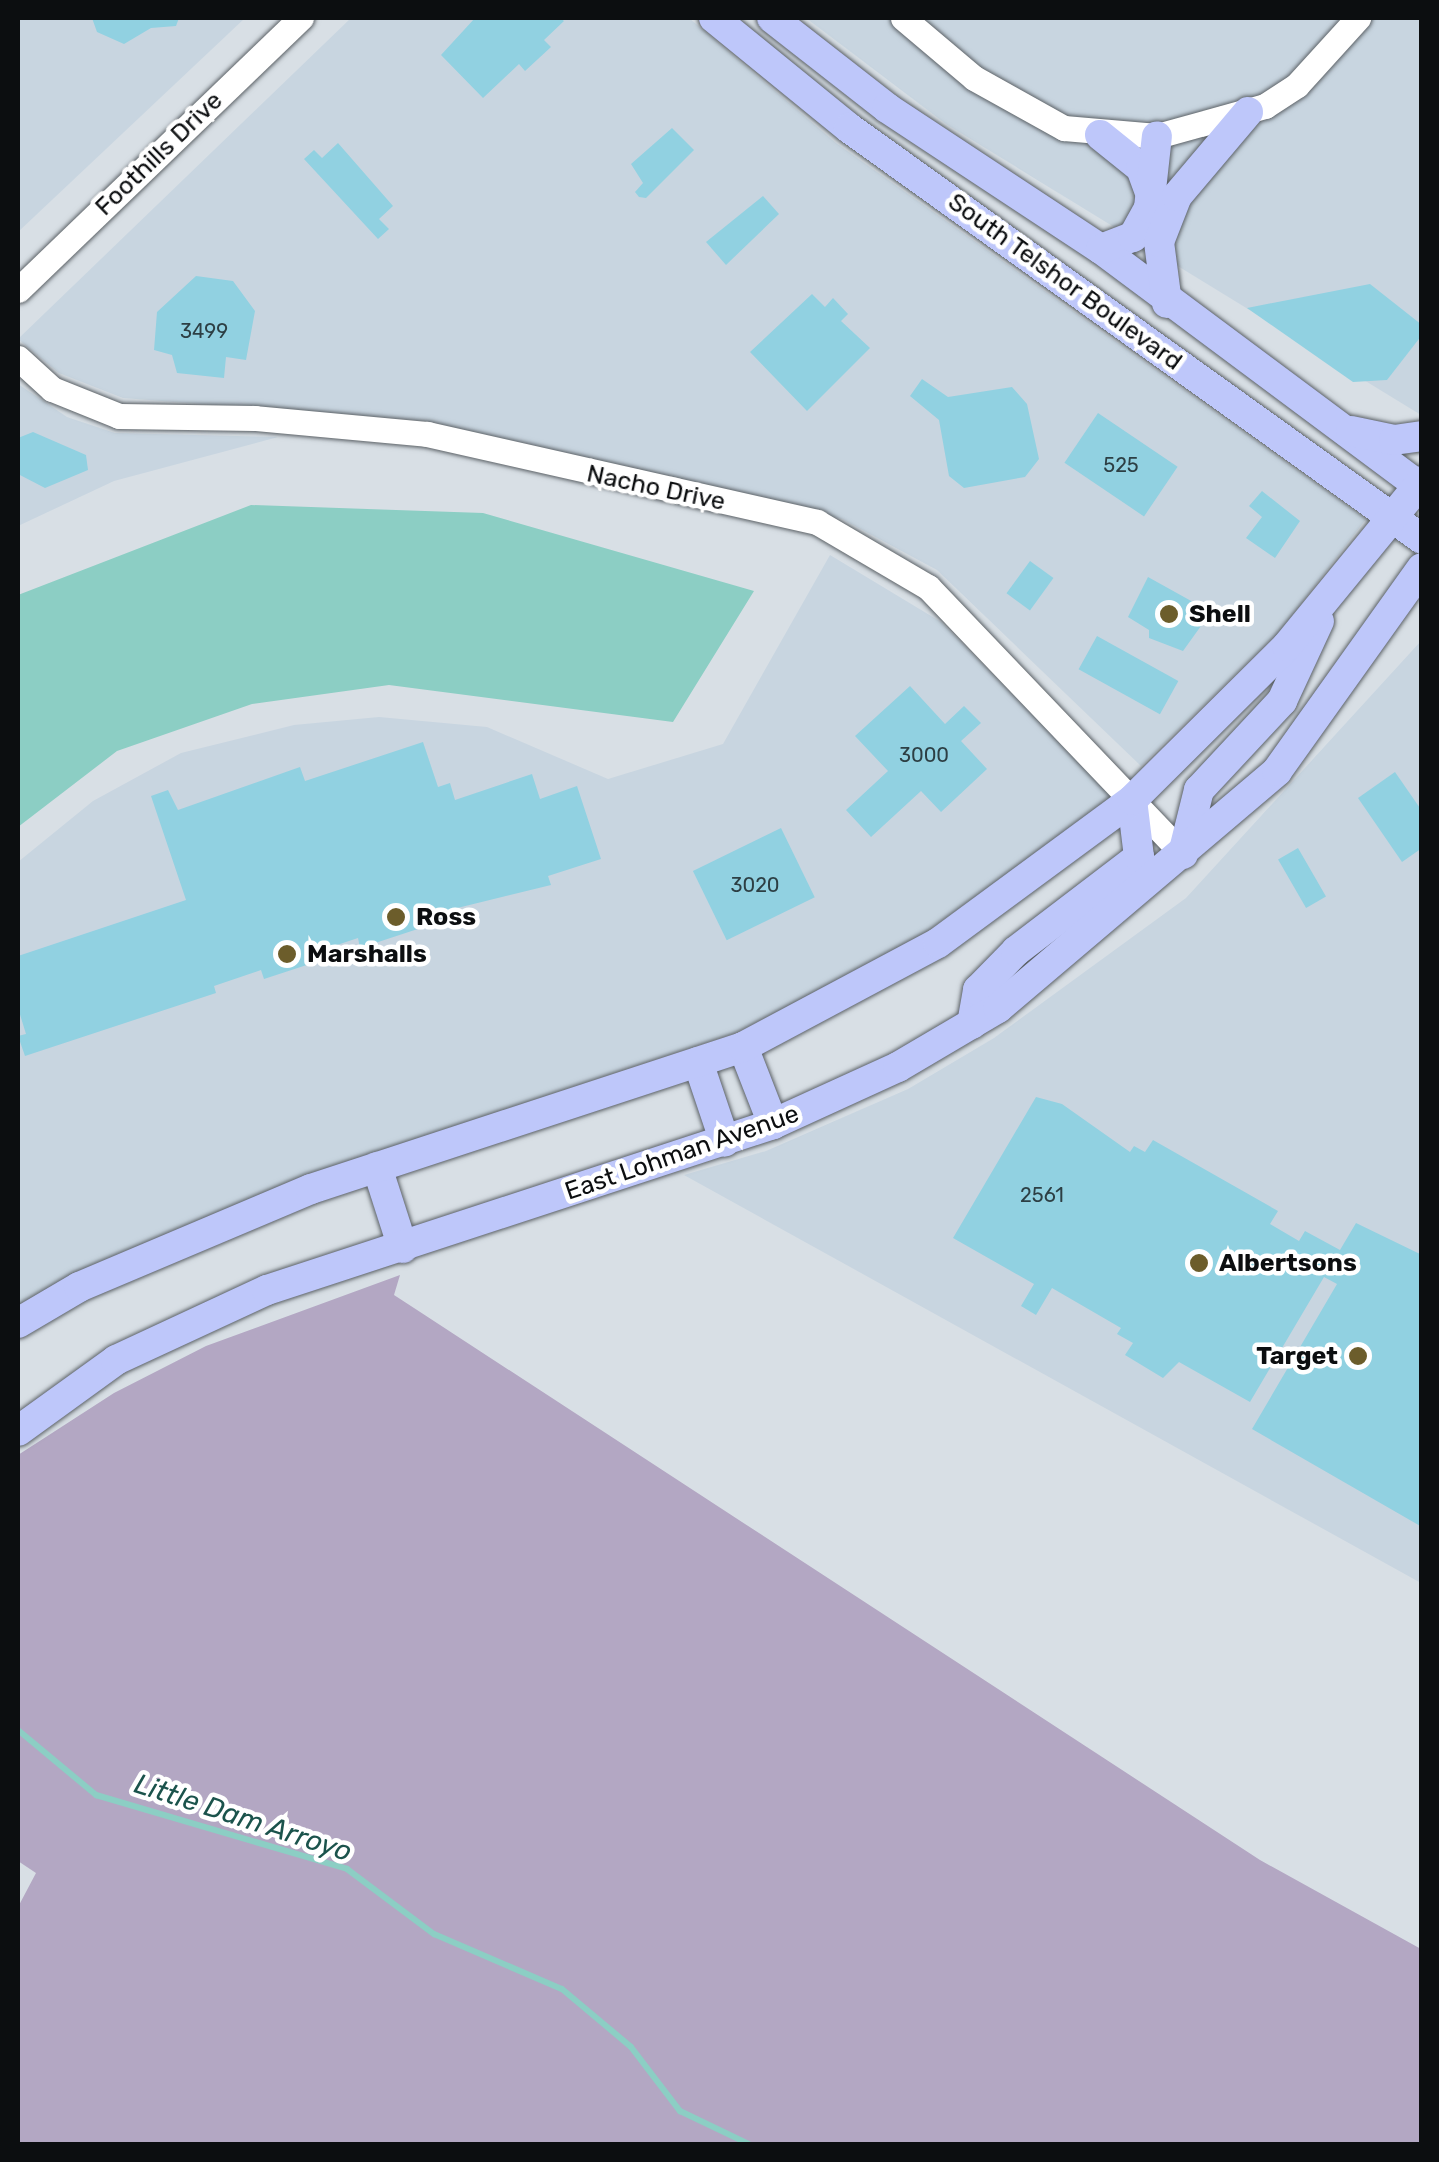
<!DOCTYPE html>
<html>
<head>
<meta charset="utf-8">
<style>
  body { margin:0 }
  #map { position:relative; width:1439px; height:2162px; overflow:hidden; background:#d8dfe5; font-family:Rubik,sans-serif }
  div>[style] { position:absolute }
  .built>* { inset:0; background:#c8d5e0 }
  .green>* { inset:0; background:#b3a7c3 }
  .water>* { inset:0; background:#8ccec4 }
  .stream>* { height:6px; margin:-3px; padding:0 3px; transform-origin:3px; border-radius:3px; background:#8ccec4 }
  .building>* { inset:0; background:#91d1e1; transform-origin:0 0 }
  .roads { filter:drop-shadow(0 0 2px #5b6166) drop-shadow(0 0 2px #5b6166) }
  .minor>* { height:25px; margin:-12.5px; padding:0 12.5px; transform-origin:12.5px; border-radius:12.5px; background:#fff }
  .major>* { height:30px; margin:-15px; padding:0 15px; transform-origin:15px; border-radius:15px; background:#bec7fa }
  .dots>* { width:28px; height:28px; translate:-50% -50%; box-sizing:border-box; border:5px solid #fff; border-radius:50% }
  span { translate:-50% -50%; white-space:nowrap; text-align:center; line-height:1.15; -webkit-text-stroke:9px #fff; paint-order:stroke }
  .number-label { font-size:20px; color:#2d3f44 }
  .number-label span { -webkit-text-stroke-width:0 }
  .street-label { font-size:25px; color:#0c0e10 }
  .poi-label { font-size:25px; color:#0c0e10; font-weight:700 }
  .left { translate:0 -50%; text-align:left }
  .right { translate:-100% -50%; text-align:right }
  .water-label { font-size:28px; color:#1b534c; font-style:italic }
  .frame { position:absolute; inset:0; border:20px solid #0c0e10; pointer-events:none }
</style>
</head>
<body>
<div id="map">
  <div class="built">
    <div style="clip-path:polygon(18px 18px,245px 18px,18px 232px)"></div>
    <div style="clip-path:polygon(351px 18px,689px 18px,836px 143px,1366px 519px,1281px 630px,1141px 766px,937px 570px,842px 519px,425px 421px,123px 398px,59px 373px,18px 339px)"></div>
    <div style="clip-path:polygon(806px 18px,1421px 18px,1421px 415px,946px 124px)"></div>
    <div style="clip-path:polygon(18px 384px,67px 417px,115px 433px,278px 437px,114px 481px,18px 526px)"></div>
    <div style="clip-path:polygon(830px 555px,941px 622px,1114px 797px,909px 944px,735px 1033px,307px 1175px,18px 1307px,18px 862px,93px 801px,181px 753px,294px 725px,379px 717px,487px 727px,608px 779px,723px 744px)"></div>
    <div style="clip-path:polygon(1421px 641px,1421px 1583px,684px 1175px,766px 1151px,908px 1089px,994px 1038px,1186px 898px)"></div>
  </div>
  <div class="green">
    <div style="clip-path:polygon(400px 1275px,394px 1295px,414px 1308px,1260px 1860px,1421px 1949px,1421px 2144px,18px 2144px,18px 1907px,36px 1873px,18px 1861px,18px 1455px,114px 1393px,206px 1346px)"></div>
  </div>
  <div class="water">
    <div style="clip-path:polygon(251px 505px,483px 513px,754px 591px,673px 722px,389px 685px,252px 704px,117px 751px,18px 827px,18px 595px)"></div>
  </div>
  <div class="stream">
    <div style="left:18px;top:1730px;width:102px;rotate:39.8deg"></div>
    <div style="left:96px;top:1795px;width:262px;rotate:16.4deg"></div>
    <div style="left:347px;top:1869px;width:109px;rotate:36.8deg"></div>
    <div style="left:434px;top:1934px;width:139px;rotate:23.3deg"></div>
    <div style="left:562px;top:1989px;width:90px;rotate:40deg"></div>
    <div style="left:631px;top:2047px;width:81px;rotate:52.6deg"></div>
    <div style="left:680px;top:2111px;width:76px;rotate:25.6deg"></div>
  </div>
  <div class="building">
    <div style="clip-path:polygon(92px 18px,179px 18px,176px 26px,151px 28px,124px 44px,97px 32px)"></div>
    <div style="clip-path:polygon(475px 18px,560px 18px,564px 21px,544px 40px,551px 47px,525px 71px,519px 64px,483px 98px,441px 55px)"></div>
    <div style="clip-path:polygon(672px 128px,694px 150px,646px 198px,639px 197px,635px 192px,643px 183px,631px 164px)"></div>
    <div style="clip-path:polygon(338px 143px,393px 206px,379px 219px,389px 229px,378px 239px,304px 159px,314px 150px,322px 158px)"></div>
    <div style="clip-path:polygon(763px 196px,779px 214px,726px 265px,706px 242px)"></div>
    <div style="clip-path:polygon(196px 276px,233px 281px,255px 311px,246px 360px,226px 357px,224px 378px,177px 373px,172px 355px,154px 350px,157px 312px)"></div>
    <div style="clip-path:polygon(1370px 284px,1422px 325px,1422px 335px,1387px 380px,1353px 382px,1247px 308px)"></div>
    <div style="clip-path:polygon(812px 294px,825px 307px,833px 298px,848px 314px,841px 321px,870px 348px,807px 411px,750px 352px)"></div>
    <div style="clip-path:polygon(922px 379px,948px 397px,1012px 387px,1027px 404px,1039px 459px,1025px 477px,964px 488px,949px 476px,939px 420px,910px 396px)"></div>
    <div style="left:1098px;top:413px;width:96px;height:60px;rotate:34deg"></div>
    <div style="clip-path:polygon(33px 432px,86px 455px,88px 470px,45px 488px,18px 474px,18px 438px)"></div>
    <div style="clip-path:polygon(1262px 491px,1300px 521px,1275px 558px,1246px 538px,1262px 517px,1249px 506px)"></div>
    <div style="left:1030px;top:561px;width:29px;height:40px;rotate:36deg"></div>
    <div style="clip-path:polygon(1148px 577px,1211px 612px,1183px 651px,1149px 638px,1149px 630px,1128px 617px)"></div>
    <div style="left:1097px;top:636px;width:93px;height:38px;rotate:29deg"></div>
    <div style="clip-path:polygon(910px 686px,945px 724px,964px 706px,981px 723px,961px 741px,987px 769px,941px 812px,921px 791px,871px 837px,846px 810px,888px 771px,855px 736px)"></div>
    <div style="clip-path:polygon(423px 742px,438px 787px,450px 783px,455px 800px,532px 774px,540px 799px,577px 786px,601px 859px,548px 876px,551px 885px,437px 913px,439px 922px,360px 948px,358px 938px,319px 951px,322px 960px,264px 979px,261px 970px,214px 986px,216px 993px,25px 1056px,18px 1036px,26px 1034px,18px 1008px,18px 956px,186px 900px,151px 796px,168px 790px,178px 810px,300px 767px,305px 781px)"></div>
    <div style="clip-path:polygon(1395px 772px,1422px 811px,1422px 848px,1402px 862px,1358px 798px)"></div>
    <div style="left:781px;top:828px;width:77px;height:98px;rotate:64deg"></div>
    <div style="left:1298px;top:848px;width:56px;height:23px;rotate:60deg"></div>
    <div style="clip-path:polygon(1036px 1097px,1062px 1104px,1130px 1152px,1134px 1146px,1145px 1152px,1153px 1140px,1278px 1211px,1270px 1224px,1299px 1241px,1305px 1231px,1340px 1250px,1356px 1223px,1422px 1255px,1422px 1527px,1252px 1429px,1337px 1284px,1324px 1277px,1250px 1402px,1179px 1362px,1163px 1378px,1125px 1355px,1133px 1343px,1117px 1334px,1121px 1328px,1052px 1288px,1036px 1315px,1021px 1306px,1034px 1284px,953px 1238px)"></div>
  </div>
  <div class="roads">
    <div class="minor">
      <div style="left:903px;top:18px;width:93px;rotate:40.2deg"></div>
      <div style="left:974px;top:78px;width:103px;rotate:29.1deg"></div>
      <div style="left:1064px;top:128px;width:93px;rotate:4.9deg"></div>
      <div style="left:1157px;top:136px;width:112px;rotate:-15.5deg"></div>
      <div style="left:1265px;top:106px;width:38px;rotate:-33deg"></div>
      <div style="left:1297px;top:85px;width:91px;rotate:-47.7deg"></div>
      <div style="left:18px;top:290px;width:393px;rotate:-43.9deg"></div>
      <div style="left:18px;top:358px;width:46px;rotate:42.4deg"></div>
      <div style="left:52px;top:389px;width:72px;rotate:21.9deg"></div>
      <div style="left:119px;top:416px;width:136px;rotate:0.8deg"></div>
      <div style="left:255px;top:418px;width:173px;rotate:5.3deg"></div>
      <div style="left:427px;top:434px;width:400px;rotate:12.7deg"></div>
      <div style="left:817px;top:522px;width:129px;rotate:30.4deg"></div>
      <div style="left:928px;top:587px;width:369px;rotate:46.3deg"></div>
    </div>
    <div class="major">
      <div style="left:714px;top:18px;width:174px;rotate:39.2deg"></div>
      <div style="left:849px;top:128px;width:705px;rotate:35.65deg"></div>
      <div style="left:772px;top:18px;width:146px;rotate:38deg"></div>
      <div style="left:887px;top:108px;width:256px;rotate:33.4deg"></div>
      <div style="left:1101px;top:249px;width:400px;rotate:36.7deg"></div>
      <div style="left:1100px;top:135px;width:53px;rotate:38.8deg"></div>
      <div style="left:1141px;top:168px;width:27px;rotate:70deg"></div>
      <div style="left:1101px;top:249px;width:34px;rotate:-21deg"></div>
      <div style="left:1133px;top:237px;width:33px;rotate:-61deg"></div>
      <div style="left:1149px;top:208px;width:72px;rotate:-83.7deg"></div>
      <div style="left:1167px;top:303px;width:62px;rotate:-97.5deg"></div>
      <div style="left:1159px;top:242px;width:49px;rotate:-68.6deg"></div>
      <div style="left:1177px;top:196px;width:110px;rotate:-49.8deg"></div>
      <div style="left:1351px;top:431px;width:44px;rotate:11.8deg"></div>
      <div style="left:1394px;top:440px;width:28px;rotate:-8deg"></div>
      <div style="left:1183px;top:854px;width:66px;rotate:-76deg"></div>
      <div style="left:1199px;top:790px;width:122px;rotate:-47deg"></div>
      <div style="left:1282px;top:701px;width:88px;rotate:-65.2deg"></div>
      <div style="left:972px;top:1024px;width:35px;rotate:-80deg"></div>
      <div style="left:978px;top:990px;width:54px;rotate:-45.7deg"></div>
      <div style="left:1016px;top:951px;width:155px;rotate:-37.4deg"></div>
      <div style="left:1139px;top:857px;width:57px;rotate:-97deg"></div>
      <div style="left:743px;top:1047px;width:83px;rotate:68.7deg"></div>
      <div style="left:698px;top:1062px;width:84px;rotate:71.4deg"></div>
      <div style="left:377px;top:1167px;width:85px;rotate:72.2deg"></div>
      <div style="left:18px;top:1323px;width:71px;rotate:-30.5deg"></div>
      <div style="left:79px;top:1287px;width:252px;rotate:-22.9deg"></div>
      <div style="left:311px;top:1189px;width:455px;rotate:-18.2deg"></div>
      <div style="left:743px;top:1047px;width:221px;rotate:-28.1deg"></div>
      <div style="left:938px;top:943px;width:241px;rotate:-36.4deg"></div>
      <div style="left:1132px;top:800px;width:218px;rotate:-44.8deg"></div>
      <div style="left:1287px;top:646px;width:213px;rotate:-50.7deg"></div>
      <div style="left:18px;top:1431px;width:121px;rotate:-35.9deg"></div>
      <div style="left:116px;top:1360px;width:166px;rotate:-24.9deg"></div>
      <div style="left:267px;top:1290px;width:533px;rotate:-18.16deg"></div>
      <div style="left:773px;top:1124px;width:137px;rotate:-24.5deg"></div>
      <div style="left:898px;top:1067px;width:116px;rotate:-30.5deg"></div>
      <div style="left:998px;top:1008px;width:366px;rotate:-40.3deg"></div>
      <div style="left:1277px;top:771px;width:249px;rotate:-54.5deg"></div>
    </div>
  </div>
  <div class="dots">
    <div style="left:1169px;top:614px;background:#6c5d2b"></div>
    <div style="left:396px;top:917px;background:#6c5d2b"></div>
    <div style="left:287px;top:954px;background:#6c5d2b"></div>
    <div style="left:1199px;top:1263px;background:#6c5d2b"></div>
    <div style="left:1358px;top:1356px;background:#6c5d2b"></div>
  </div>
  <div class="number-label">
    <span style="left:204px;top:331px">3499</span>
    <span style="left:1121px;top:465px">525</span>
    <span style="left:924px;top:755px">3000</span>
    <span style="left:755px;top:885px">3020</span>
    <span style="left:1042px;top:1195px">2561</span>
  </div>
  <div class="street-label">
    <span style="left:159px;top:154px;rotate:-44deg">Foothills Drive</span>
    <span style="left:1065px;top:282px;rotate:36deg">South Telshor Boulevard</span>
    <span style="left:656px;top:488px;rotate:12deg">Nacho Drive</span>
    <span style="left:682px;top:1153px;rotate:-19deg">East Lohman Avenue</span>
  </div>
  <div class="poi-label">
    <span class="left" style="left:1189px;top:614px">Shell</span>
    <span class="left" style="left:416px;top:917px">Ross</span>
    <span class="left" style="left:307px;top:954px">Marshalls</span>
    <span class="left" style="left:1219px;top:1263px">Albertsons</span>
    <span class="right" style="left:1338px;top:1356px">Target</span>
  </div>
  <div class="water-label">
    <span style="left:243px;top:1818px;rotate:18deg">Little Dam Arroyo</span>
  </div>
  <div class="frame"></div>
</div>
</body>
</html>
